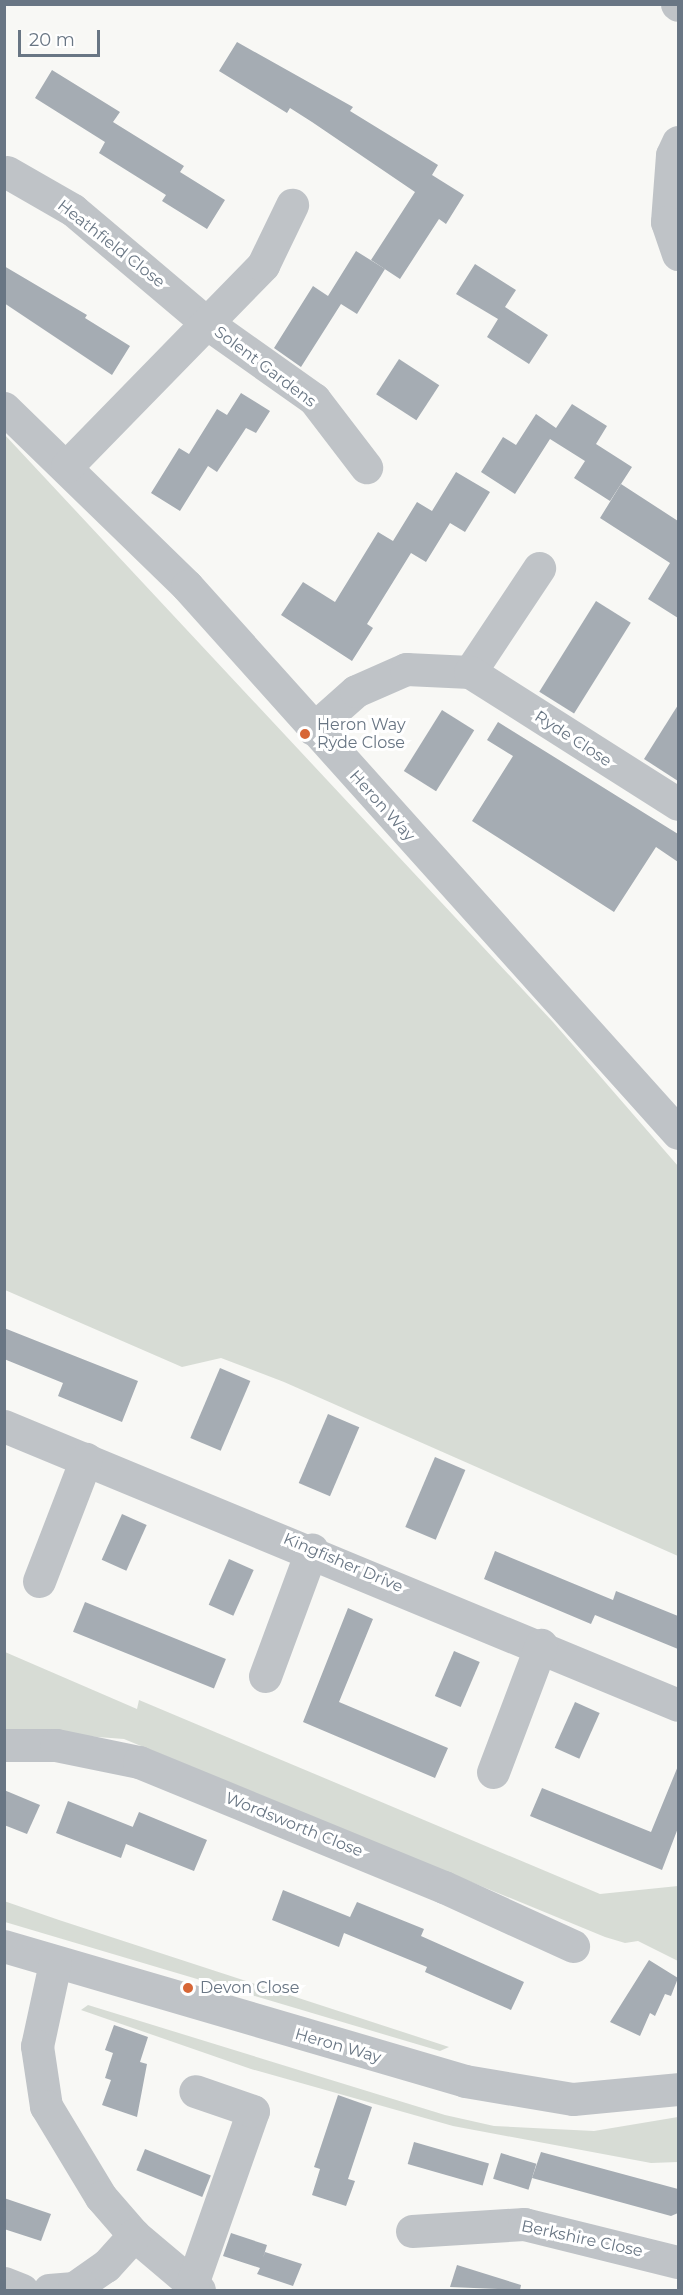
<!DOCTYPE html>
<html>
<head>
<meta charset="utf-8">
<style>
  body { margin:0 }
  #map { position:relative; width:683px; height:2295px; overflow:hidden; background:#f8f8f5; font-family:Montserrat,sans-serif }
  div>[style] { position:absolute }
  .green>* { inset:0; background:#d7dcd5 }
  .building>* { inset:0; background:#a5acb3; transform-origin:0 0 }
  .minor>* { height:33px; margin:-16.5px; padding:0 16.5px; transform-origin:16.5px; border-radius:16.5px; background:#bfc3c7 }
  .dots>* { width:16px; height:16px; translate:-50% -50%; box-sizing:border-box; border:3px solid #fff; border-radius:50% }
  span { translate:-50% -50%; white-space:nowrap; text-align:center; line-height:1.15; -webkit-text-stroke:6px #fff; paint-order:stroke }
  .street-label { font-size:16px; color:#697684 }
  .poi-label { font-size:16px; color:#697684 }
  .left { translate:0 -50%; text-align:left }
  .frame { position:absolute; inset:0; border:6px solid #697684; pointer-events:none }
  .scale { position:absolute; left:18px; top:30px; width:82px; height:27px; box-sizing:border-box; border:3px solid #697684; border-top:0; padding-left:8px; font-size:18px; line-height:21px; white-space:nowrap; color:#697684; -webkit-text-stroke:4px #fff; paint-order:stroke }
</style>
</head>
<body>
<div id="map">
  <div class="green">
    <div style="clip-path:polygon(4px 434px,553px 1022px,678px 1166px,678px 1556px,284px 1382px,221px 1358px,182px 1367px,5px 1290px)"></div>
    <div style="clip-path:polygon(5px 1652px,137px 1709px,139px 1700px,600px 1894px,678px 1886px,678px 1961px,638px 1941px,625px 1943px,605px 1937px,124px 1739px,5px 1730px)"></div>
    <div style="clip-path:polygon(4px 1901px,59px 1920px,449px 2047px,440px 2051px,5px 1922px)"></div>
    <div style="clip-path:polygon(88px 2005px,445px 2115px,494px 2126px,594px 2131px,678px 2117px,678px 2162px,651px 2163px,453px 2126px,251px 2069px,81px 2010px)"></div>
  </div>
  <div class="building">
    <div style="clip-path:polygon(237px 42px,353px 107px,350px 111px,438px 165px,432px 175px,464px 195px,446px 224px,439px 219px,400px 279px,371px 260px,415px 192px,312px 122px,290px 108px,287px 113px,219px 71px)"></div>
    <div style="clip-path:polygon(52px 70px,120px 112px,113px 122px,184px 166px,180px 172px,225px 200px,207px 229px,162px 201px,166px 195px,99px 153px,105px 142px,35px 98px)"></div>
    <div style="clip-path:polygon(356px 251px,385px 269px,357px 314px,341px 304px,301px 367px,274px 348px,313px 286px,328px 296px)"></div>
    <div style="clip-path:polygon(475px 264px,516px 290px,505px 307px,548px 335px,529px 364px,487px 337px,498px 319px,456px 294px)"></div>
    <div style="clip-path:polygon(4px 266px,87px 315px,85px 318px,130px 346px,112px 375px,4px 303px)"></div>
    <div style="left:399px;top:359px;width:48px;height:42px;rotate:33deg"></div>
    <div style="clip-path:polygon(241px 393px,270px 411px,256px 433px,246px 428px,217px 472px,208px 466px,180px 511px,151px 493px,179px 448px,189px 454px,217px 409px,227px 415px)"></div>
    <div style="clip-path:polygon(572px 404px,607px 426px,596px 444px,632px 467px,610px 501px,574px 478px,585px 461px,550px 439px,515px 494px,481px 472px,503px 437px,516px 445px,536px 414px,556px 428px)"></div>
    <div style="clip-path:polygon(456px 472px,490px 492px,465px 532px,450px 523px,426px 562px,411px 553px,367px 624px,373px 628px,352px 661px,281px 615px,303px 582px,335px 602px,378px 532px,393px 541px,417px 502px,432px 511px)"></div>
    <div style="clip-path:polygon(621px 484px,678px 521px,678px 618px,648px 599px,670px 563px,600px 518px)"></div>
    <div style="left:596px;top:601px;width:41px;height:107px;rotate:32deg"></div>
    <div style="clip-path:polygon(678px 705px,678px 781px,644px 759px)"></div>
    <div style="left:442px;top:710px;width:38px;height:72px;rotate:32deg"></div>
    <div style="clip-path:polygon(498px 722px,678px 834px,678px 862px,656px 847px,614px 912px,472px 821px,513px 756px,487px 740px)"></div>
    <div style="clip-path:polygon(4px 1328px,138px 1381px,122px 1422px,58px 1396px,63px 1383px,4px 1359px)"></div>
    <div style="left:220px;top:1368px;width:33px;height:76px;rotate:23deg"></div>
    <div style="left:328px;top:1414px;width:34px;height:75px;rotate:23deg"></div>
    <div style="left:435px;top:1457px;width:33px;height:76px;rotate:23deg"></div>
    <div style="left:122px;top:1514px;width:27px;height:50px;rotate:24deg"></div>
    <div style="clip-path:polygon(495px 1551px,613px 1600px,616px 1591px,678px 1616px,678px 1649px,595px 1615px,591px 1624px,484px 1579px)"></div>
    <div style="left:229px;top:1559px;width:27px;height:50px;rotate:24deg"></div>
    <div style="left:85px;top:1602px;width:152px;height:32px;rotate:22deg"></div>
    <div style="clip-path:polygon(348px 1608px,373px 1619px,339px 1702px,448px 1748px,435px 1778px,303px 1722px)"></div>
    <div style="left:454px;top:1651px;width:28px;height:49px;rotate:23deg"></div>
    <div style="left:575px;top:1702px;width:27px;height:50px;rotate:24deg"></div>
    <div style="clip-path:polygon(678px 1766px,678px 1828px,662px 1870px,530px 1816px,542px 1788px,651px 1832px)"></div>
    <div style="clip-path:polygon(4px 1790px,40px 1805px,27px 1834px,4px 1825px)"></div>
    <div style="clip-path:polygon(68px 1801px,133px 1827px,131px 1831px,139px 1812px,207px 1840px,194px 1871px,126px 1844px,121px 1858px,56px 1833px)"></div>
    <div style="clip-path:polygon(283px 1890px,350px 1917px,357px 1902px,424px 1929px,421px 1936px,524px 1982px,511px 2010px,425px 1972px,427px 1967px,344px 1933px,339px 1947px,272px 1920px)"></div>
    <div style="clip-path:polygon(649px 1960px,678px 1978px,671px 1996px,665px 1994px,655px 2016px,650px 2013px,640px 2036px,610px 2022px)"></div>
    <div style="clip-path:polygon(114px 2025px,148px 2037px,140px 2062px,147px 2064px,137px 2117px,102px 2105px,111px 2080px,105px 2078px,113px 2053px,105px 2050px)"></div>
    <div style="clip-path:polygon(338px 2095px,372px 2107px,348px 2179px,355px 2181px,346px 2206px,312px 2195px,320px 2169px,314px 2167px)"></div>
    <div style="left:414px;top:2142px;width:78px;height:23px;rotate:16deg"></div>
    <div style="left:145px;top:2149px;width:71px;height:23px;rotate:22deg"></div>
    <div style="clip-path:polygon(541px 2152px,678px 2189px,678px 2213px,671px 2216px,532px 2178px)"></div>
    <div style="left:501px;top:2153px;width:37px;height:27px;rotate:17deg"></div>
    <div style="clip-path:polygon(4px 2198px,51px 2214px,41px 2241px,4px 2229px)"></div>
    <div style="clip-path:polygon(231px 2233px,267px 2245px,263px 2258px,265px 2252px,302px 2264px,293px 2286px,257px 2274px,260px 2268px,223px 2256px)"></div>
    <div style="clip-path:polygon(457px 2265px,521px 2285px,520px 2290px,450px 2287px)"></div>
  </div>
  <div class="minor">
    <div style="left:677px;top:4px;width:1px;rotate:45deg"></div>
    <div style="left:678px;top:142px;width:14px;rotate:115deg"></div>
    <div style="left:672px;top:155px;width:67px;rotate:94.3deg"></div>
    <div style="left:667px;top:222px;width:34px;rotate:71deg"></div>
    <div style="left:7px;top:172px;width:76px;rotate:29.9deg"></div>
    <div style="left:73px;top:210px;width:177px;rotate:40.2deg"></div>
    <div style="left:208px;top:324px;width:130px;rotate:35.3deg"></div>
    <div style="left:314px;top:399px;width:86px;rotate:52.6deg"></div>
    <div style="left:4px;top:408px;width:255px;rotate:44.2deg"></div>
    <div style="left:187px;top:586px;width:735px;rotate:48.09deg"></div>
    <div style="left:67px;top:466px;width:281px;rotate:-45.7deg"></div>
    <div style="left:263px;top:265px;width:67px;rotate:-64.2deg"></div>
    <div style="left:470px;top:672px;width:125px;rotate:-56.4deg"></div>
    <div style="left:313px;top:729px;width:57px;rotate:-41.5deg"></div>
    <div style="left:356px;top:691px;width:55px;rotate:-23.7deg"></div>
    <div style="left:406px;top:669px;width:64px;rotate:2.7deg"></div>
    <div style="left:470px;top:672px;width:246px;rotate:32.4deg"></div>
    <div style="left:4px;top:1426px;width:729px;rotate:22.49deg"></div>
    <div style="left:39px;top:1581px;width:131px;rotate:-68.9deg"></div>
    <div style="left:265px;top:1676px;width:135px;rotate:-69.7deg"></div>
    <div style="left:4px;top:1745px;width:52px"></div>
    <div style="left:56px;top:1745px;width:85px;rotate:11.6deg"></div>
    <div style="left:139px;top:1762px;width:330px;rotate:22.3deg"></div>
    <div style="left:444px;top:1887px;width:142px;rotate:24.6deg"></div>
    <div style="left:493px;top:1772px;width:136px;rotate:-69.3deg"></div>
    <div style="left:4px;top:1946px;width:480px;rotate:16.3deg"></div>
    <div style="left:465px;top:2081px;width:109px;rotate:9.5deg"></div>
    <div style="left:573px;top:2099px;width:105px;rotate:-5.4deg"></div>
    <div style="left:55px;top:1963px;width:85px;rotate:102.2deg"></div>
    <div style="left:37px;top:2046px;width:61px;rotate:81.5deg"></div>
    <div style="left:46px;top:2106px;width:106px;rotate:58.9deg"></div>
    <div style="left:101px;top:2197px;width:50px;rotate:49deg"></div>
    <div style="left:134px;top:2235px;width:85px;rotate:40.2deg"></div>
    <div style="left:412px;top:2231px;width:112px;rotate:-3.6deg"></div>
    <div style="left:524px;top:2224px;width:159px;rotate:13.9deg"></div>
    <div style="left:4px;top:2283px;width:19px;rotate:21deg"></div>
    <div style="left:192px;top:2284px;width:183px;rotate:-70.6deg"></div>
    <div style="left:253px;top:2111px;width:61px;rotate:-161deg"></div>
    <div style="left:49px;top:2290px;width:25px;rotate:-5deg"></div>
    <div style="left:74px;top:2288px;width:39px;rotate:-35deg"></div>
    <div style="left:106px;top:2266px;width:42px;rotate:-47.9deg"></div>
  </div>
  <div class="dots">
    <div style="left:305px;top:734px;background:#d76636"></div>
    <div style="left:188px;top:1988px;background:#d76636"></div>
  </div>
  <div class="street-label">
    <span style="left:111px;top:244px;rotate:38deg">Heathfield Close</span>
    <span style="left:265px;top:367px;rotate:37deg">Solent Gardens</span>
    <span style="left:573px;top:739px;rotate:33deg">Ryde Close</span>
    <span style="left:382px;top:806px;rotate:48deg">Heron Way</span>
    <span style="left:343px;top:1563px;rotate:23deg">Kingfisher Drive</span>
    <span style="left:294px;top:1825px;rotate:22deg">Wordsworth Close</span>
    <span style="left:338px;top:2046px;rotate:16deg">Heron Way</span>
    <span style="left:582px;top:2239px;rotate:12deg">Berkshire Close</span>
  </div>
  <div class="poi-label">
    <span class="left" style="left:317px;top:734px">Heron Way<br>Ryde Close</span>
    <span class="left" style="left:200px;top:1988px">Devon Close</span>
  </div>
  <div class="frame"></div>
  <div class="scale">20 m</div>
</div>
</body>
</html>
